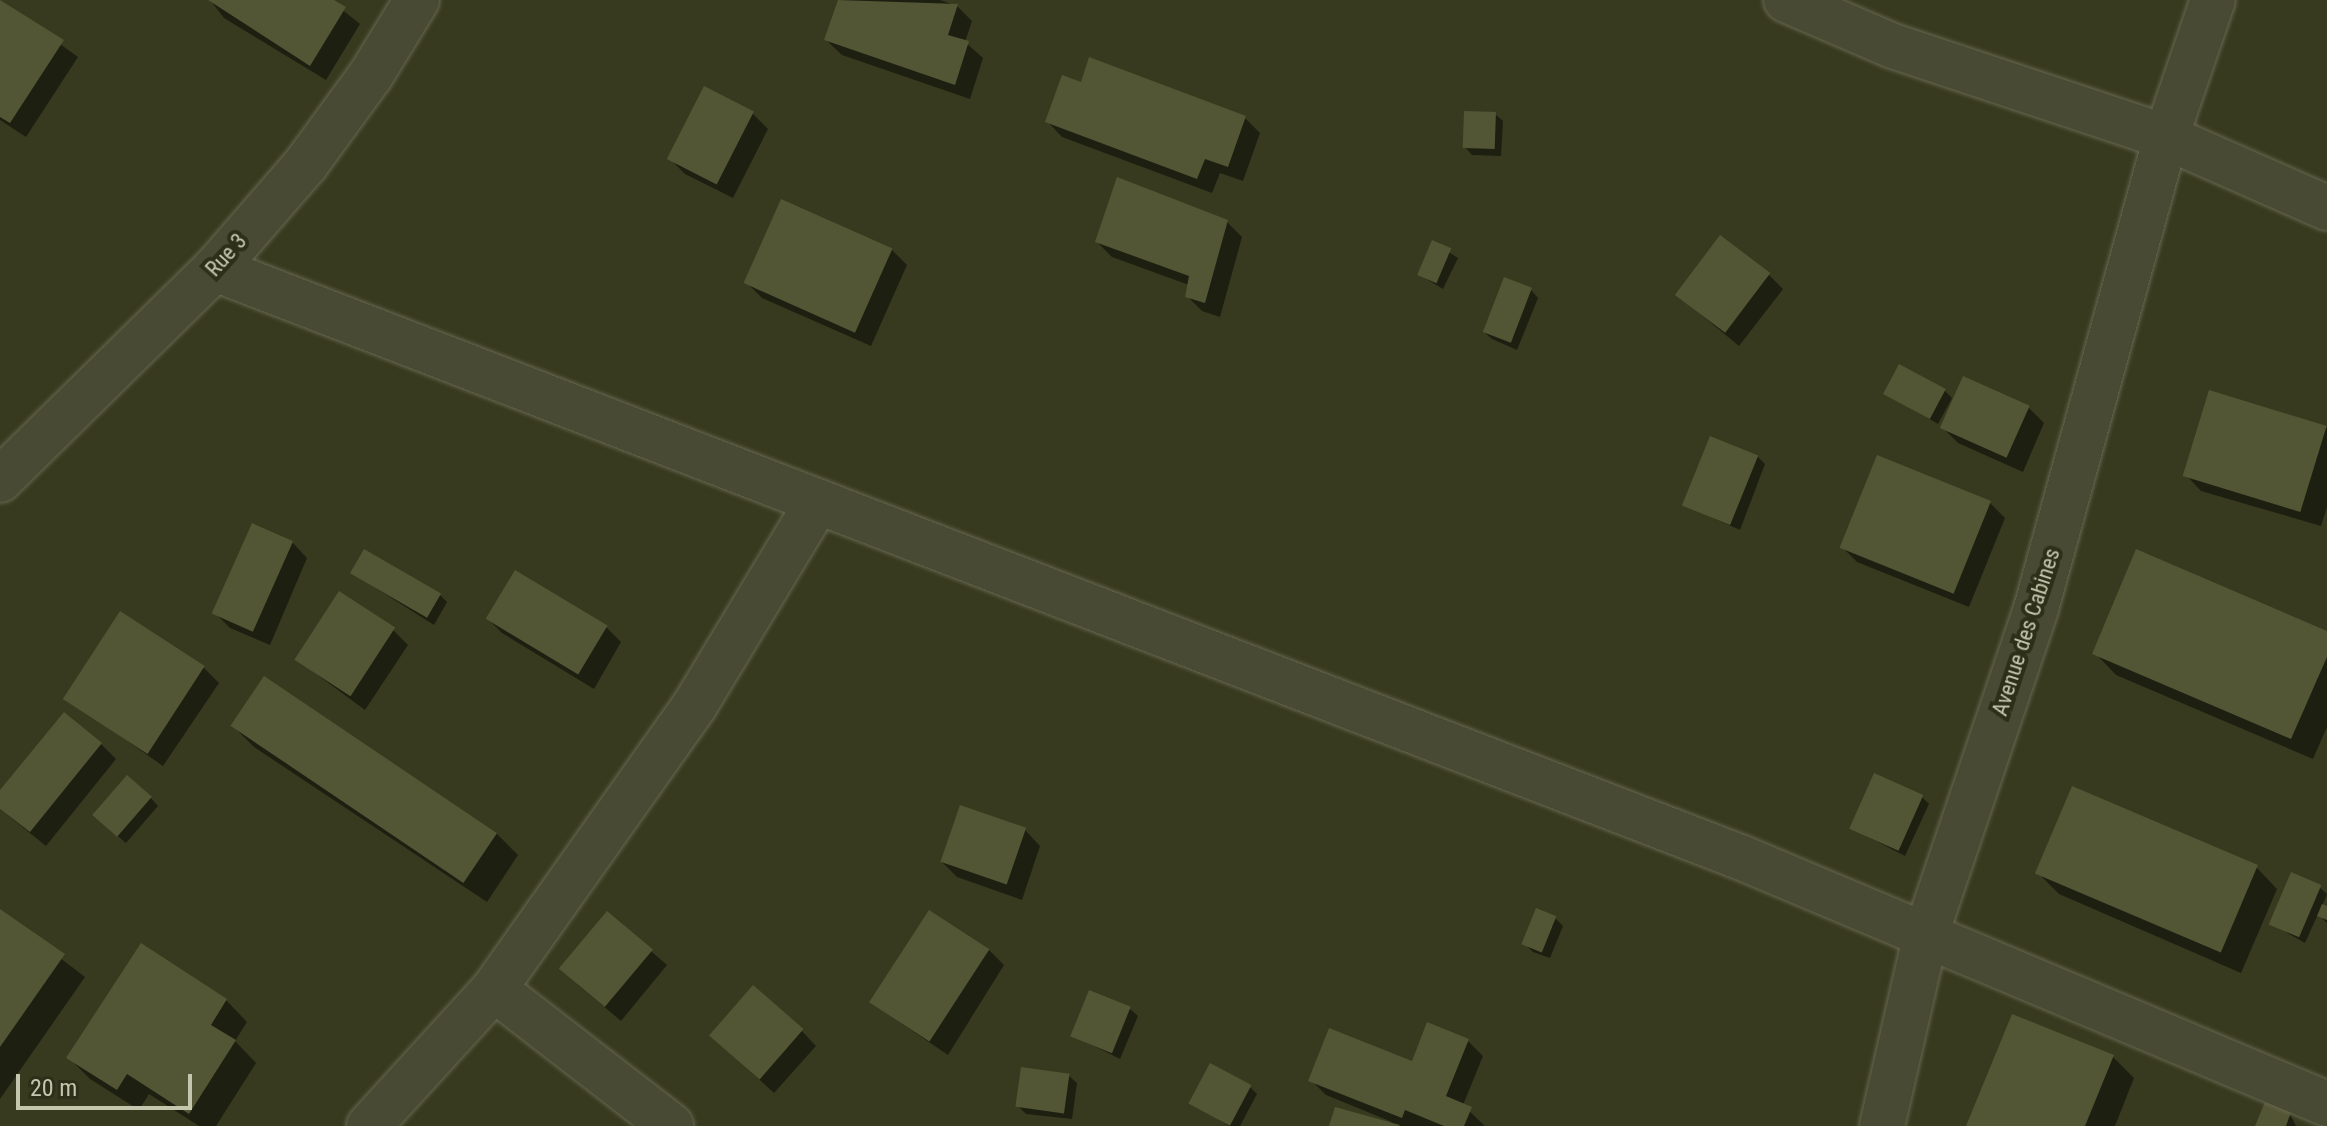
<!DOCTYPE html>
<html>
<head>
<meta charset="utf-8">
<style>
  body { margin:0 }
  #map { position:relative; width:2327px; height:1126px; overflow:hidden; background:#383a1f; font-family:"Roboto Condensed",sans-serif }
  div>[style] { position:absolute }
  .shadow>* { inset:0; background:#0007 }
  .building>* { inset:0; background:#535635; transform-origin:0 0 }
  .roads { filter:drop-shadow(0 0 2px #666850) drop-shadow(0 0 2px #666850) }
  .minor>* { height:44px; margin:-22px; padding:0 22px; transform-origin:22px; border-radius:22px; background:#494a33 }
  span { translate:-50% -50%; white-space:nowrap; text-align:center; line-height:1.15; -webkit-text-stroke:8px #2d2f18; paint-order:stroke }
  .street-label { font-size:22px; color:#c4c7ad }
  .scale { position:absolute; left:16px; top:1074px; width:176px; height:36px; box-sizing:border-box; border:4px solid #c4c7ad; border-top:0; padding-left:10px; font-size:24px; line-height:28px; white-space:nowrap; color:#c4c7ad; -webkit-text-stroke:6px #2d2f18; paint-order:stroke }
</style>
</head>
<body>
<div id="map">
  <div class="shadow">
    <div style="clip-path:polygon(210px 0,330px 0,360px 24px,326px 80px,224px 18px)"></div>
    <div style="clip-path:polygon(840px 0,940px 0,957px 6px,972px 21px,965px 42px,983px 58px,970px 99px,842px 55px,826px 40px)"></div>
    <div style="clip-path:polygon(0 1px,78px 57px,26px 137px,0 120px)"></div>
    <div style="clip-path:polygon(1082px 84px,1245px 118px,1260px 133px,1243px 181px,1220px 173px,1212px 193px,1062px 137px,1047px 121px)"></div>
    <div style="clip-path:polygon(753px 114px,768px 129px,733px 198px,685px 174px,670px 159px)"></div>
    <div style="clip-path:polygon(1495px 114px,1503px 121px,1501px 156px,1472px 155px,1465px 147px)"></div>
    <div style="clip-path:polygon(1227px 222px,1242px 237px,1220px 317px,1202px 311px,1187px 296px,1189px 285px,1112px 257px,1097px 242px)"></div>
    <div style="clip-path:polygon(1433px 242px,1458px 258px,1443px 289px,1418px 274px)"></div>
    <div style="clip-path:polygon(892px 250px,907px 265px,871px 346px,762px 298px,746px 282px)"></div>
    <div style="clip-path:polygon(1768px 274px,1783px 289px,1739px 346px,1676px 294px)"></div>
    <div style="clip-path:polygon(1531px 290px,1538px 298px,1517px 350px,1492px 339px,1484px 332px)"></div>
    <div style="clip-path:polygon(1945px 391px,1952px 398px,1938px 424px,1886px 393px)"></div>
    <div style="clip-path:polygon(2210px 393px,2327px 428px,2327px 507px,2321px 526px,2201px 491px,2186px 475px)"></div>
    <div style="clip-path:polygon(2029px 408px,2044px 423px,2023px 472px,1958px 443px,1943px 428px)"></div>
    <div style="clip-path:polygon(1757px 456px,1765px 464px,1740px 530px,1686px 506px)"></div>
    <div style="clip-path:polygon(1990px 503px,2005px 518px,1969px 607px,1857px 562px,1842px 547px)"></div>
    <div style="clip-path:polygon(292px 542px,307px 558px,270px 645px,230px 628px,215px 613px)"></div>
    <div style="clip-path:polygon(352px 573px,440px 595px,447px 602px,434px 625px)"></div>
    <div style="clip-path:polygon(487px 618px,606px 627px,621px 642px,594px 689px,502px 633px)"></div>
    <div style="clip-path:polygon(393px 630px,408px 645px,365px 710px,296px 659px)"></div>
    <div style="clip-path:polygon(2327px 634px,2327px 727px,2313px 759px,2116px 675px,2095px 653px)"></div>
    <div style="clip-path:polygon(204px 668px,219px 683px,163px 766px,66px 698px)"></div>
    <div style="clip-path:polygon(233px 726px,497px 834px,518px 855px,487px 902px,254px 747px)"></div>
    <div style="clip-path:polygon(101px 744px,116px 759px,46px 846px,0 809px,0 793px)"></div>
    <div style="clip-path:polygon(1922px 797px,1929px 804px,1905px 856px,1851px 828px)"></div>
    <div style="clip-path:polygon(151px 798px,158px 806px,126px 843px,102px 823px)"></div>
    <div style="clip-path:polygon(1025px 830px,1040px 846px,1022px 900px,957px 877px,942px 862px)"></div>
    <div style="clip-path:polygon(2256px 867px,2277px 889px,2241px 973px,2059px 894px,2037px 872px)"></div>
    <div style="clip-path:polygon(2319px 887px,2327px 894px,2322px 906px,2327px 908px,2327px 923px,2318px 914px,2305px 943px,2270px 923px)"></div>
    <div style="clip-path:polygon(0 912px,85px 977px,0 1099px)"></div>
    <div style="clip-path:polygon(608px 914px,667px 965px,621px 1021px,577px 984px)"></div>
    <div style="clip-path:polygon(1555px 918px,1563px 926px,1550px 958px,1533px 952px,1525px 944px)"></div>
    <div style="clip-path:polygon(989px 950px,1004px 965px,948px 1055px,873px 1004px)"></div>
    <div style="clip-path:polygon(226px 1000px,247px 1022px,235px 1041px,256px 1063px,216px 1126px,199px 1126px,149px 1094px,139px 1110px,90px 1079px,69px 1058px)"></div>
    <div style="clip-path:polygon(1130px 1009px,1138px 1016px,1120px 1059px,1072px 1035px)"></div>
    <div style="clip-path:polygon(801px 1030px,816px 1046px,774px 1093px,727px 1050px)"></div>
    <div style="clip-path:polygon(1468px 1041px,1483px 1056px,1463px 1105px,1485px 1126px,1331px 1126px,1392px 1122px,1326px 1095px,1311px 1080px,1413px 1064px)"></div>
    <div style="clip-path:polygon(2113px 1057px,2134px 1078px,2115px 1126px,1968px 1126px)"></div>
    <div style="clip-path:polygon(1069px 1076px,1077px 1083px,1072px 1119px,1026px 1114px,1018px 1106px)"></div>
    <div style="clip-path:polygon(1249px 1086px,1257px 1094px,1240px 1126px,1229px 1126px,1191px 1102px)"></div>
    <div style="clip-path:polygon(2290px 1114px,2296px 1126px,2258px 1126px)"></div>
  </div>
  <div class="building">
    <div style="clip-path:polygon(0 0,64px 40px,10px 123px,0 117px)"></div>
    <div style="clip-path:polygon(208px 0,334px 0,346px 7px,310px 66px)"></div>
    <div style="clip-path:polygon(838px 0,958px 4px,948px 35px,969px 41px,955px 85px,824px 40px)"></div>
    <div style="clip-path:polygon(1089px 57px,1246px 116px,1228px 167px,1205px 159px,1197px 179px,1045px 122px,1062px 75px,1081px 82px)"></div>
    <div style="left:704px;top:86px;width:56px;height:82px;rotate:27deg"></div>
    <div style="left:1464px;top:111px;width:32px;height:37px;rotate:2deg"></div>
    <div style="clip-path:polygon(1117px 177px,1228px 220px,1205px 303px,1185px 297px,1189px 276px,1095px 242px)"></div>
    <div style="left:781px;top:199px;width:122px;height:92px;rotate:24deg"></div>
    <div style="left:1720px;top:235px;width:63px;height:75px;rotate:37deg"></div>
    <div style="left:1432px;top:240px;width:21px;height:38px;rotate:23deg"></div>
    <div style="left:1504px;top:277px;width:30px;height:59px;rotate:21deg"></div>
    <div style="left:1899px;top:364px;width:53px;height:34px;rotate:28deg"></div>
    <div style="left:1963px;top:376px;width:73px;height:57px;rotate:24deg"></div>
    <div style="left:2209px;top:390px;width:123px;height:90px;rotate:17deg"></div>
    <div style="left:1710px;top:436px;width:52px;height:75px;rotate:22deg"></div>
    <div style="left:1877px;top:455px;width:123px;height:100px;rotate:22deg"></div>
    <div style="left:252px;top:523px;width:45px;height:99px;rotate:24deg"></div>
    <div style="left:364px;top:549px;width:89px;height:28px;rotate:30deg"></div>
    <div style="clip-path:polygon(2136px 549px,2327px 631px,2327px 657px,2291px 739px,2092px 654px)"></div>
    <div style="left:515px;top:570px;width:108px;height:57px;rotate:31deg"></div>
    <div style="left:339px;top:591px;width:67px;height:82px;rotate:33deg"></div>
    <div style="left:120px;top:611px;width:101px;height:105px;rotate:33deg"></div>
    <div style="left:264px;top:676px;width:281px;height:60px;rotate:34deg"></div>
    <div style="clip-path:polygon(64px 712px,102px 743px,30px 832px,0 809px,0 790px)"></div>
    <div style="left:1874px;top:773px;width:54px;height:61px;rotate:24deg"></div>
    <div style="left:127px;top:775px;width:33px;height:53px;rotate:41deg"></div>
    <div style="left:2072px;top:786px;width:202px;height:95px;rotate:23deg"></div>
    <div style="left:960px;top:805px;width:70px;height:60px;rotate:19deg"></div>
    <div style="left:2291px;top:872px;width:33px;height:57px;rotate:23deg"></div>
    <div style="clip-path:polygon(2322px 904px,2327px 906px,2327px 920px,2317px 916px)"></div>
    <div style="left:1536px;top:908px;width:22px;height:39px;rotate:22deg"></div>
    <div style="clip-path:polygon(0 909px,65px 954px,0 1047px)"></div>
    <div style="left:929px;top:910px;width:72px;height:110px;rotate:33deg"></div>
    <div style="left:607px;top:911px;width:60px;height:75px;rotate:40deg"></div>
    <div style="clip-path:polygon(141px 943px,227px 999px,211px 1025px,236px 1040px,189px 1114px,127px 1074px,117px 1090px,66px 1058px)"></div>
    <div style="left:753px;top:985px;width:67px;height:67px;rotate:41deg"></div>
    <div style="left:1089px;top:990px;width:45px;height:50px;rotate:22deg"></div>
    <div style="clip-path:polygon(2012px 1014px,2114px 1055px,2085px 1126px,1966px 1126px)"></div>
    <div style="clip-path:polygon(1427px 1022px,1469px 1039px,1446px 1096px,1472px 1107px,1464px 1126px,1444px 1126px,1405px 1110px,1402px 1118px,1308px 1081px,1329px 1028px,1412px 1061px)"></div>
    <div style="left:1210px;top:1063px;width:47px;height:46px;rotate:28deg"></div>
    <div style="left:1021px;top:1067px;width:49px;height:40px;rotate:8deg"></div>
    <div style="clip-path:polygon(2265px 1102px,2291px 1112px,2286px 1126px,2255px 1126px)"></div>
    <div style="clip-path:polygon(1335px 1107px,1400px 1125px,1399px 1126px,1329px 1126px)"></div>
  </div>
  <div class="roads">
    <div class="minor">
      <div style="left:1786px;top:0;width:116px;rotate:23.3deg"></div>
      <div style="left:1893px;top:46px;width:288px;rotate:18.4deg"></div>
      <div style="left:2166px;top:137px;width:176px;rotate:23.8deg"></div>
      <div style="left:215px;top:269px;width:1634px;rotate:21.09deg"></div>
      <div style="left:1740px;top:857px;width:637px;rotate:22.82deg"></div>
      <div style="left:0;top:480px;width:301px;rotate:-44.5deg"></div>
      <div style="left:215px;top:269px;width:139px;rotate:-49.1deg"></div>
      <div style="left:306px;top:164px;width:110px;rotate:-53.9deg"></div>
      <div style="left:371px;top:75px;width:88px;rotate:-58.5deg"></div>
      <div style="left:494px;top:989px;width:224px;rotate:37.7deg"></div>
      <div style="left:369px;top:1126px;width:185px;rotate:-47.6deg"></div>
      <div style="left:494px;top:989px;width:348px;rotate:-54.7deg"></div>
      <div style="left:695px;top:705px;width:236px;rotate:-58.9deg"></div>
      <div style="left:1882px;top:1126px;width:197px;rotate:-77.1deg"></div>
      <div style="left:1926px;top:934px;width:343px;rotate:-71.3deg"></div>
      <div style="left:2036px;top:609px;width:490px;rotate:-74.6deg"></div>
      <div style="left:2166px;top:137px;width:145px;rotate:-71.1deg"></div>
    </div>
  </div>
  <div class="street-label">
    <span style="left:226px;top:255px;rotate:-48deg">Rue 3</span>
    <span style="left:2026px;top:632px;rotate:-72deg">Avenue des Cabines</span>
  </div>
  <div class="scale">20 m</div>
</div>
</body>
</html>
